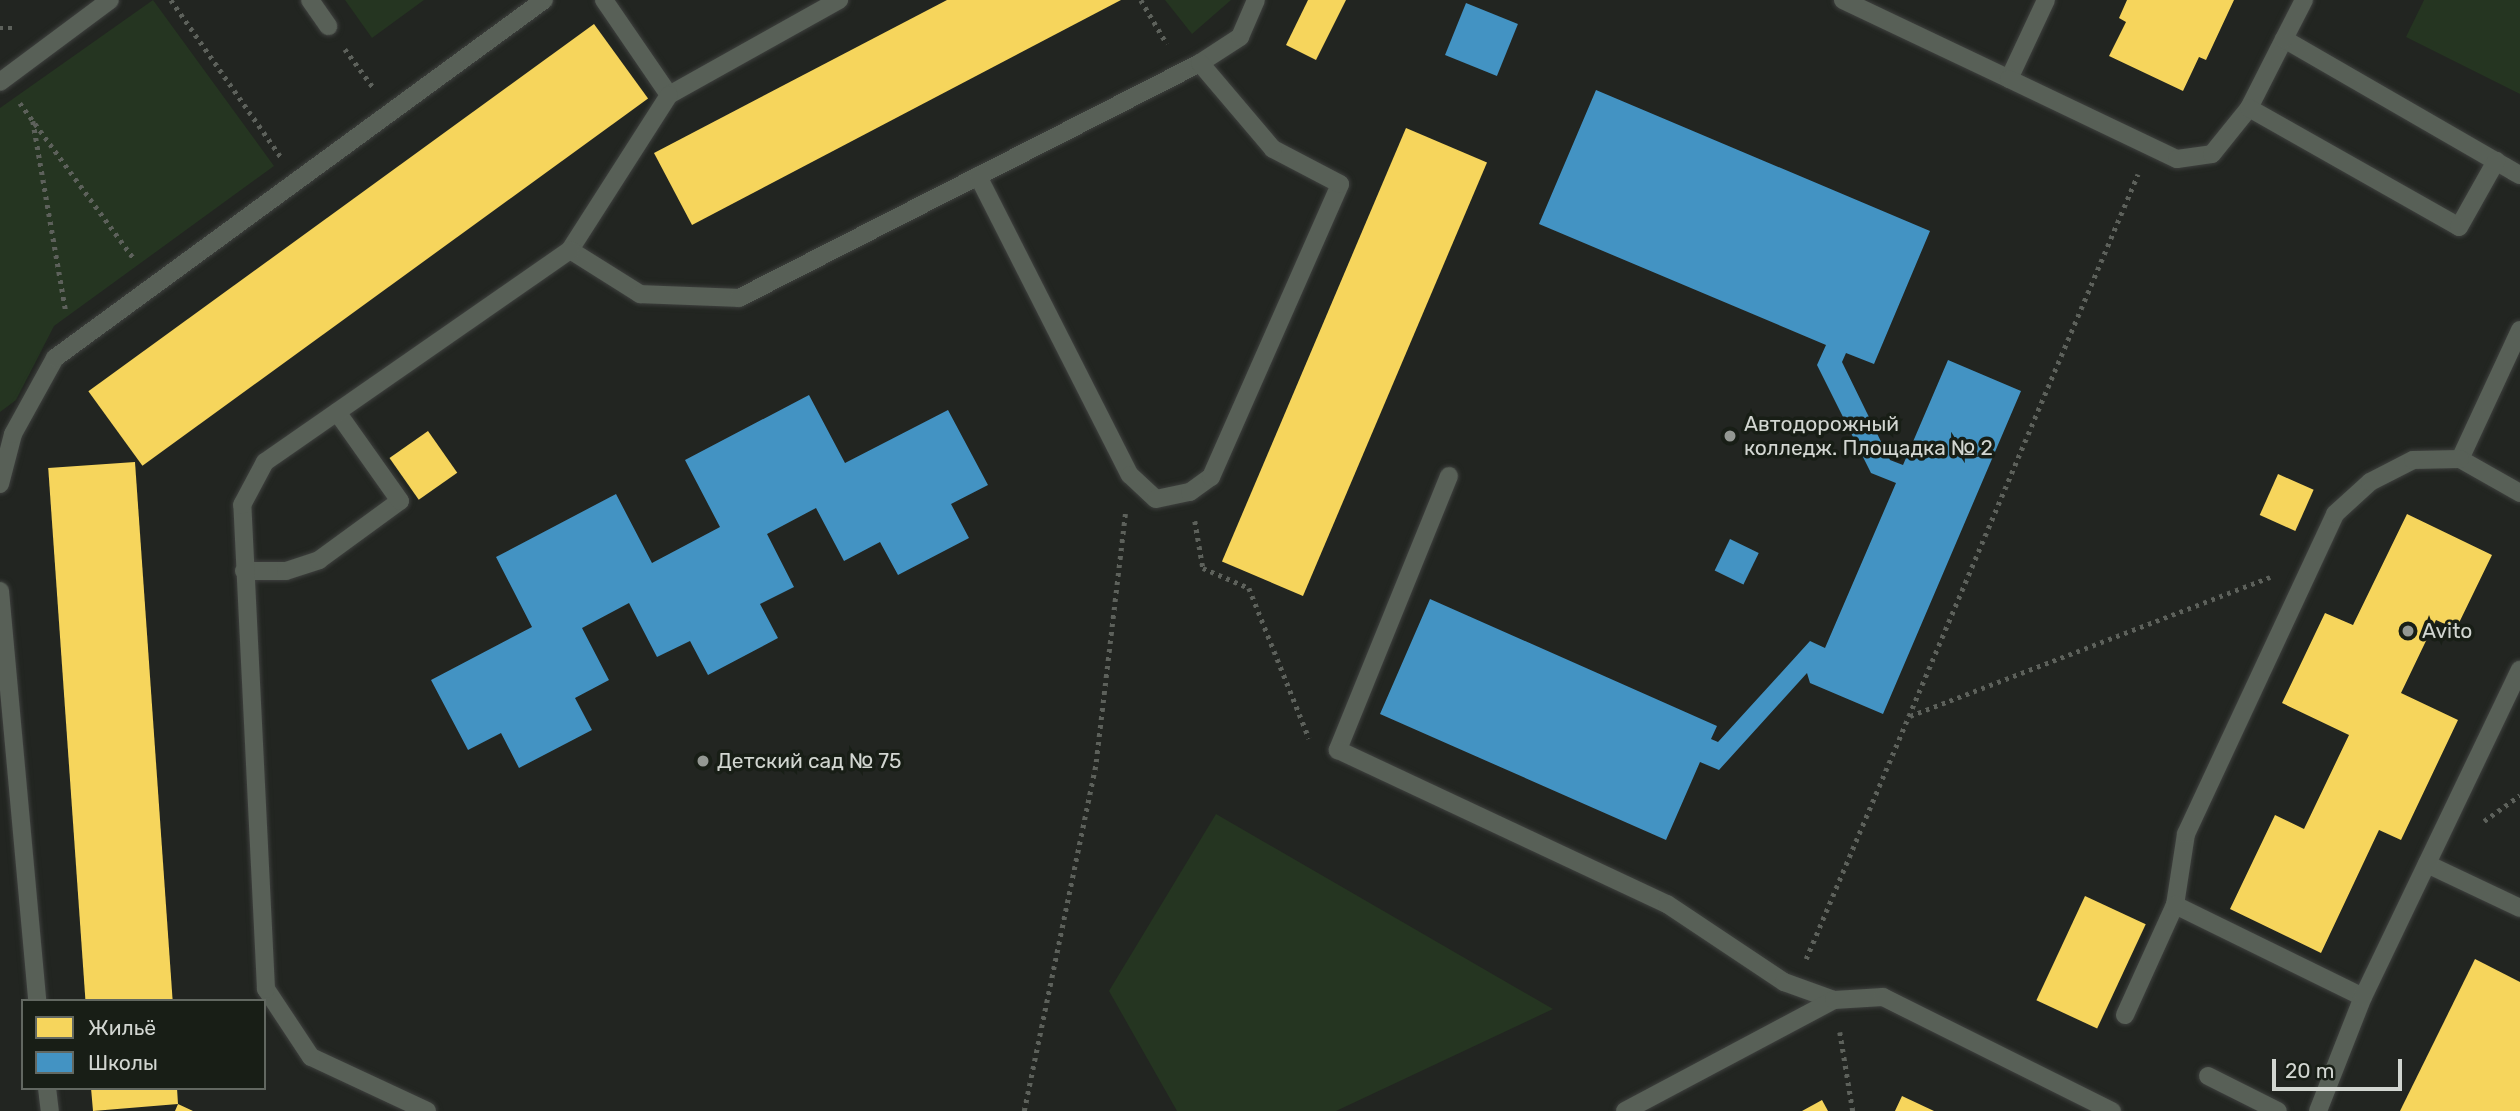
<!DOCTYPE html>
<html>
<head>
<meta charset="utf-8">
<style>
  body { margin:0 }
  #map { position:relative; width:2520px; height:1111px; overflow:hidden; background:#222521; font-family:Rubik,sans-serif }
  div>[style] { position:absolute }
  .green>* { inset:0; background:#253521 }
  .homes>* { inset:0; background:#f6d55c; transform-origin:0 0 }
  .schools>* { inset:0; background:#4393c3; transform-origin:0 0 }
  .path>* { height:4.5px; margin-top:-2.25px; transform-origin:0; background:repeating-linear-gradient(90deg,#5d615b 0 3.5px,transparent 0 8.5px) }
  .roads { filter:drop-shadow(0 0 2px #3e403e) drop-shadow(0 0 2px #3e403e) }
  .lane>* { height:18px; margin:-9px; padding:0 9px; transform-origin:9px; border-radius:9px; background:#586057 }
  .dots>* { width:19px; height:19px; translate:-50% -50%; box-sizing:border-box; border:4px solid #181e16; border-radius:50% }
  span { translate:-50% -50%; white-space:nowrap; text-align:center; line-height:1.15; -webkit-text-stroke:7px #181e16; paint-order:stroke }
  .poi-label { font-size:21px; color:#d2d6d1 }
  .left { translate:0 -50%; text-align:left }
  .legend { position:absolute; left:21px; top:999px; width:245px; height:91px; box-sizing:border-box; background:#181e16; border:2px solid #626861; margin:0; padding:9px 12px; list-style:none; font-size:21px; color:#d2d6d1 }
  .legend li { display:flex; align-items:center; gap:14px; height:35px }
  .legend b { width:35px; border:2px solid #626861 }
  .scale { position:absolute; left:2272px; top:1059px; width:130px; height:32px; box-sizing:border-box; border:4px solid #d2d6d1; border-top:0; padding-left:9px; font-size:21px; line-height:24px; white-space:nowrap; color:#d2d6d1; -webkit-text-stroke:5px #181e16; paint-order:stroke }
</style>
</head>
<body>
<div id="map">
  <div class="green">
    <div style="clip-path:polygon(153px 0,274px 166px,54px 326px,16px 400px,0 412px,0 108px)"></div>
    <div style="clip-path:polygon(345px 0,424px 0,372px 38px)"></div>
    <div style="clip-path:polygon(1165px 0,1231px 0,1192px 34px)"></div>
    <div style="clip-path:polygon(2424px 0,2520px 0,2520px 94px,2406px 37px)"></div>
    <div style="clip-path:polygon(1216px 814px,1553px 1009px,1336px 1111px,1177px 1111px,1109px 991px)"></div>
  </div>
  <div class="homes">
    <div style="clip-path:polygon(947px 0,1121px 0,692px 225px,654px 153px)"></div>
    <div style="clip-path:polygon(1308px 0,1346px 0,1316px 60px,1286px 45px)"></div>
    <div style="clip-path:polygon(2127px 0,2234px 0,2206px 60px,2199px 57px,2183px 91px,2109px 56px,2126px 22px,2119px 18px)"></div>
    <div style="left:594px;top:24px;width:92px;height:625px;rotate:54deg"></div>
    <div style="left:1406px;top:128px;width:88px;height:471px;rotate:23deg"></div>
    <div style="left:428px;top:431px;width:51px;height:47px;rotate:55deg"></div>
    <div style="left:135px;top:462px;width:540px;height:87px;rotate:86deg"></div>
    <div style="left:2278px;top:474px;width:39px;height:45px;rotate:24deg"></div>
    <div style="clip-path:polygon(2407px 514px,2492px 555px,2456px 629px,2436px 620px,2401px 693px,2458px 720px,2401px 840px,2379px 830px,2321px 953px,2230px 909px,2275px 815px,2304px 829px,2349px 735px,2282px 703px,2325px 613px,2353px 625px)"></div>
    <div style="left:2085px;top:896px;width:67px;height:115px;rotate:25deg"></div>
    <div style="clip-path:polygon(2475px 959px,2520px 982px,2520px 1111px,2400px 1111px)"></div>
    <div style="clip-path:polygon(91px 1088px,177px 1088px,178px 1104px,193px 1111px,175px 1111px,178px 1104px,93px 1111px)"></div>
    <div style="clip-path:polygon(1902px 1096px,1934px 1111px,1895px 1111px)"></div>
    <div style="clip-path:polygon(1822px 1100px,1828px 1111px,1802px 1111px)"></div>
  </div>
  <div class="schools">
    <div style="left:1466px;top:3px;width:56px;height:56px;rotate:22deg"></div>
    <div style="clip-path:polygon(1596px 90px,1930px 231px,1874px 364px,1846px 353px,1842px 362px,1890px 460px,1903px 465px,1948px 360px,2021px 391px,1883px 714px,1810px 683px,1807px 673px,1719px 770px,1700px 762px,1666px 840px,1380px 714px,1430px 599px,1717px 726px,1711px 739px,1718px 742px,1810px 641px,1825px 648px,1896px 483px,1871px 473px,1817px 365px,1826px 345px,1539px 224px)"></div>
    <div style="clip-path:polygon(809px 395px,845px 463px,948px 410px,988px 485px,951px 504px,969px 538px,898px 575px,880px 542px,844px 561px,816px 508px,767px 534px,794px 587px,760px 604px,778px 638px,708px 675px,690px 641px,657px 657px,629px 603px,582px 628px,609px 680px,575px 698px,592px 730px,519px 768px,501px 733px,468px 750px,431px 680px,532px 627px,496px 557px,616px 494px,652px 563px,720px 527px,685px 460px)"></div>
    <div style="left:1730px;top:539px;width:32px;height:35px;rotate:26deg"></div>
  </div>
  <div class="path">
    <div style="left:171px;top:0;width:192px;rotate:55deg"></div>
    <div style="left:1141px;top:0;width:51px;rotate:59.4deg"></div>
    <div style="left:0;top:28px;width:17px"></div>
    <div style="left:345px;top:49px;width:47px;rotate:53.6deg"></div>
    <div style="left:20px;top:103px;width:195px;rotate:53.8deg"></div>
    <div style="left:33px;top:121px;width:195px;rotate:80.2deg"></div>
    <div style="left:1195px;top:521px;width:48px;rotate:80.3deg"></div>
    <div style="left:1203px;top:568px;width:50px;rotate:23.5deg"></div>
    <div style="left:1249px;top:588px;width:162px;rotate:68.2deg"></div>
    <div style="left:1910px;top:716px;width:386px;rotate:-21.1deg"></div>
    <div style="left:2484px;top:821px;width:44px;rotate:-35.8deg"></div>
    <div style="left:1806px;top:959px;width:852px;rotate:-67.08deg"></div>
    <div style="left:1840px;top:1032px;width:80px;rotate:80.7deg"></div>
    <div style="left:1024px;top:1111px;width:356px;rotate:-78.3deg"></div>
    <div style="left:1096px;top:762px;width:250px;rotate:-83.3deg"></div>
  </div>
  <div class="roads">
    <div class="lane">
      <div style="left:310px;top:0;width:32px;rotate:55deg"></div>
      <div style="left:604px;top:0;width:115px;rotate:55.6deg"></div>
      <div style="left:669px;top:95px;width:195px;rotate:-29.2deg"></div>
      <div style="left:1843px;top:0;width:184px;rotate:25.4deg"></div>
      <div style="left:2046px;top:0;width:87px;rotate:115.1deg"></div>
      <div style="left:2009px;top:79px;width:186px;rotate:25.5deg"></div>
      <div style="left:2177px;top:159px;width:35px;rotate:-8deg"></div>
      <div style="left:2212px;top:154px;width:59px;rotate:-51.2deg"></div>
      <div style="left:2249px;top:108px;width:77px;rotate:-63.1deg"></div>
      <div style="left:2284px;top:39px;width:272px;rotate:30deg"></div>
      <div style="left:2284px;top:39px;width:44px;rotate:-62.9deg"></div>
      <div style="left:0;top:82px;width:137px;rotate:-36.7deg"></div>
      <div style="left:669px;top:95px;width:184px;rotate:122.6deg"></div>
      <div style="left:570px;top:250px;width:83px;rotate:32.2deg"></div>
      <div style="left:640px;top:294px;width:99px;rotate:2.3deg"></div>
      <div style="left:739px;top:298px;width:517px;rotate:-27.01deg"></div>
      <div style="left:1200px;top:63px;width:48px;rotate:-33deg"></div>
      <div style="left:1240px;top:37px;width:40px;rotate:-66.6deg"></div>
      <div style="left:2249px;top:108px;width:241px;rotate:29.5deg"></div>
      <div style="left:2459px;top:227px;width:76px;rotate:-60.7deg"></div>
      <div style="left:978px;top:176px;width:335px;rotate:63.1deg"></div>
      <div style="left:1130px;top:475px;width:35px;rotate:43deg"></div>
      <div style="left:1156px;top:499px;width:35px;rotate:-12deg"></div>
      <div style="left:1190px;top:492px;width:26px;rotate:-36deg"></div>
      <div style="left:1211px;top:477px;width:320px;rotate:-66.2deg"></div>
      <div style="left:1340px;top:184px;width:76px;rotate:-152.4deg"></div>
      <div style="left:1273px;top:149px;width:113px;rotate:-130.3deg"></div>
      <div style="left:2520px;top:330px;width:142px;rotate:114.9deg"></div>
      <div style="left:2460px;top:459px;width:69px;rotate:29.5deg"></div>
      <div style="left:1449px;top:476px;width:296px;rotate:112.1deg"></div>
      <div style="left:1338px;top:750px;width:363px;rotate:25.1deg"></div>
      <div style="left:1667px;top:904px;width:141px;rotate:33.7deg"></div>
      <div style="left:1784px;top:982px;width:53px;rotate:19.8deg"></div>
      <div style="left:0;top:484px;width:52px;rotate:-75.4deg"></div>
      <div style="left:13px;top:434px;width:87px;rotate:-61.1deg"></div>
      <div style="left:55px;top:358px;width:606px;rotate:-36.21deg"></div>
      <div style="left:244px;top:571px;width:42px"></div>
      <div style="left:286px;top:571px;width:35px;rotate:-18deg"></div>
      <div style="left:319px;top:560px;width:100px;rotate:-36.1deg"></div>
      <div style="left:400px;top:501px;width:109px;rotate:-125.3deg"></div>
      <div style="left:0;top:591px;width:412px;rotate:84.8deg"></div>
      <div style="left:2427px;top:864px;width:103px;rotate:25.3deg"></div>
      <div style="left:2175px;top:905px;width:72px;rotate:-81.2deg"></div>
      <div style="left:2186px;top:834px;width:353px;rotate:-65deg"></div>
      <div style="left:2335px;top:514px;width:47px;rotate:-42.4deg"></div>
      <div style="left:2370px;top:482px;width:48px;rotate:-27.1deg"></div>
      <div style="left:2413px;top:460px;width:47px;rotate:-1.2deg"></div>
      <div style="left:2125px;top:1015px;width:121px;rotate:-65.6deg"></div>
      <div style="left:2175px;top:905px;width:209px;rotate:26.1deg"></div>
      <div style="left:2208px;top:1076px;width:78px;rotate:26.6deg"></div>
      <div style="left:47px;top:1088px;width:23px;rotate:83deg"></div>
      <div style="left:427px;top:1111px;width:128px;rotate:-155deg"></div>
      <div style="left:311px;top:1057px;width:82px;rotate:-123.5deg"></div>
      <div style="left:266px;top:989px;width:485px;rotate:-92.8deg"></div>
      <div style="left:242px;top:505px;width:49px;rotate:-61.9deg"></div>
      <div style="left:265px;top:462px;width:371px;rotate:-34.8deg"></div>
      <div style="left:1625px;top:1111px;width:237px;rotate:-28deg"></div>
      <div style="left:1834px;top:1000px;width:49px;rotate:-3.5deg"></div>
      <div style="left:1883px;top:997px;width:256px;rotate:26.5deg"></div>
      <div style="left:2318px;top:1111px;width:123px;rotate:-68.5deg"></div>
      <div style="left:2363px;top:997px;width:363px;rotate:-64.4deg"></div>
    </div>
  </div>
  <div class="dots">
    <div style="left:1730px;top:436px;background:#949893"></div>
    <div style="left:2408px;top:631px;background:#949893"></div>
    <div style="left:703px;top:761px;background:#949893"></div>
  </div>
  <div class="poi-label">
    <span class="left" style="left:1744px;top:436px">Автодорожный<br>колледж. Площадка № 2</span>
    <span class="left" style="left:2422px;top:631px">Avito</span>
    <span class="left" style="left:717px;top:761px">Детский сад № 75</span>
  </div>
  <ul class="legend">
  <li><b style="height:19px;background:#f6d55c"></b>Жильё</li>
  <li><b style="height:19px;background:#4393c3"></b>Школы</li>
  </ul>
  <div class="scale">20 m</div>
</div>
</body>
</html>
